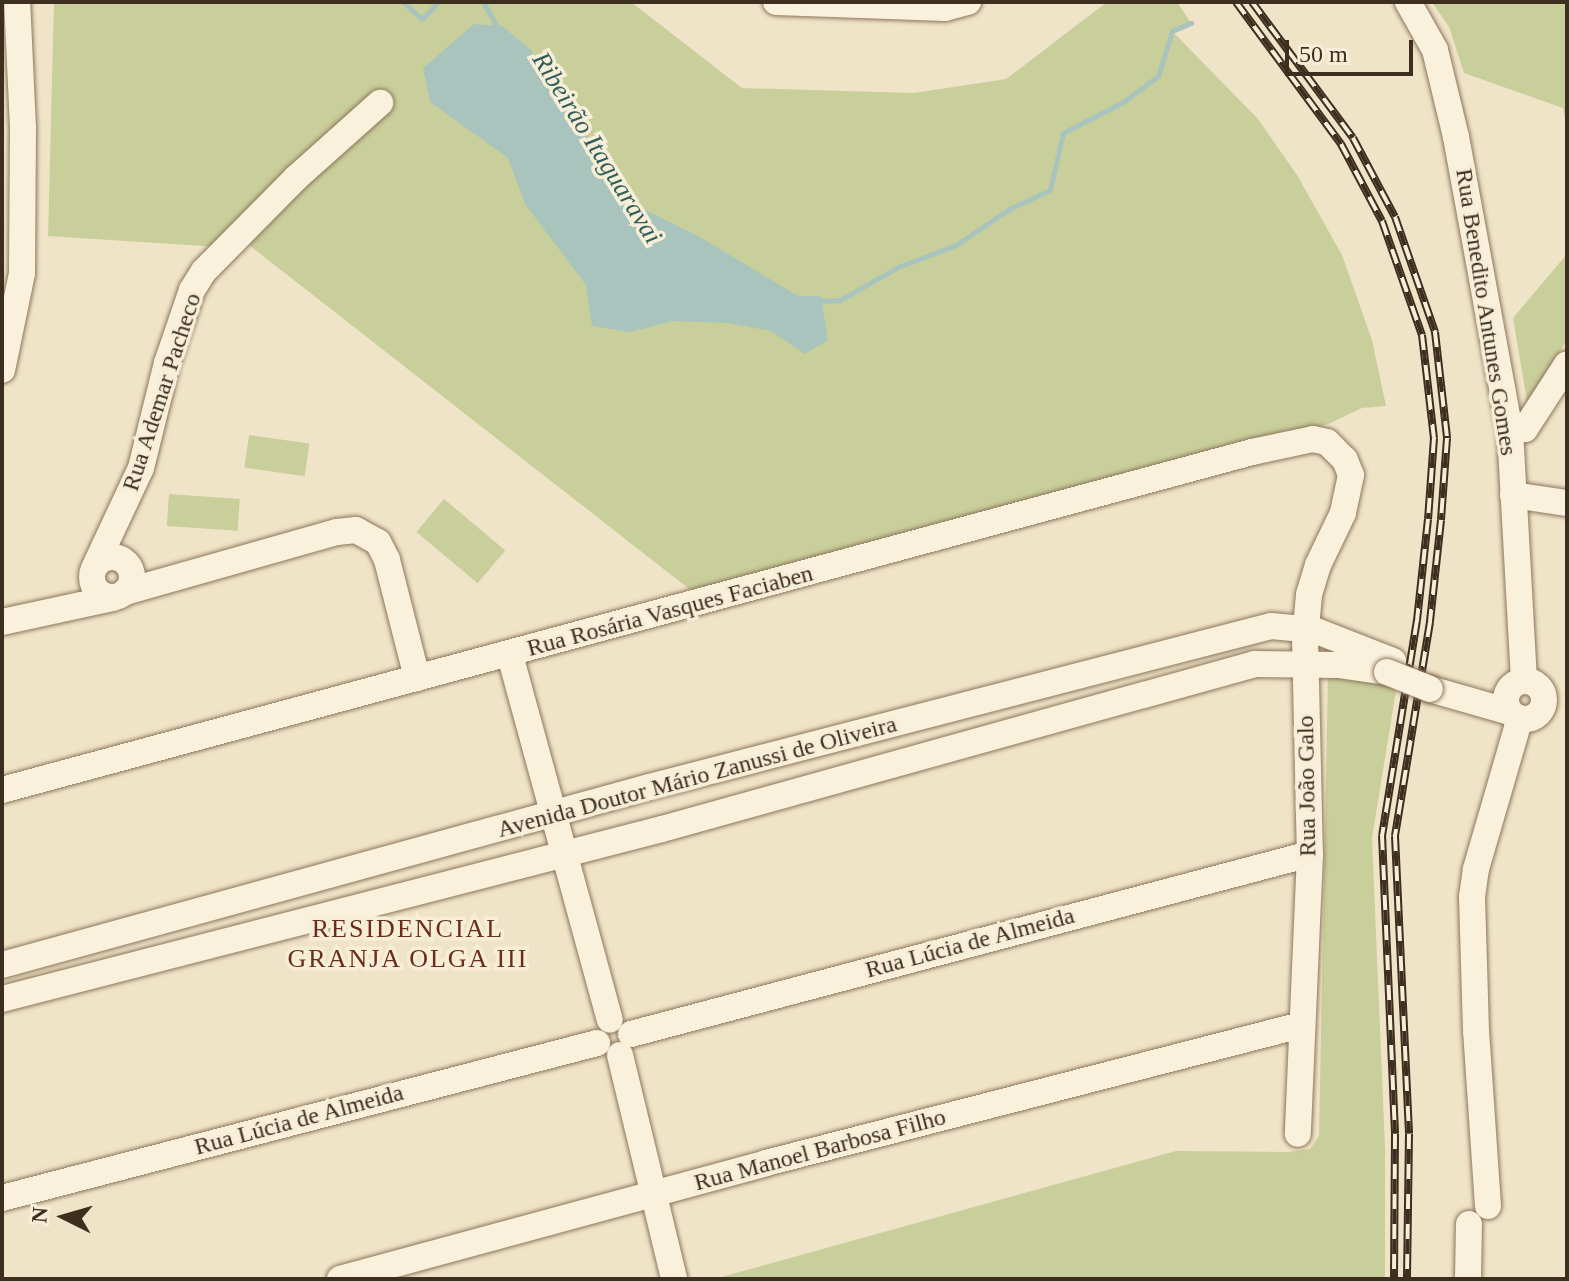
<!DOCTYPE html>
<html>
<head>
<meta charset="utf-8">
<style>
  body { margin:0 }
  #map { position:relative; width:1569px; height:1281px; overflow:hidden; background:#f0e4c8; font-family:"Times New Roman",serif }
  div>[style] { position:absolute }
  .green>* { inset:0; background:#c9cf9b; transform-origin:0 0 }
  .water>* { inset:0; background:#a9c4bc }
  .stream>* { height:5px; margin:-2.5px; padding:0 2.5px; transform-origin:2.5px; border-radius:2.5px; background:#a9c4bc }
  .roads { filter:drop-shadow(0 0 2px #8d765c) drop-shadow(0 0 2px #8d765c) }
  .minor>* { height:26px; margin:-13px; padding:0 13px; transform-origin:13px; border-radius:13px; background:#faf1dc }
  .minor>.ring { margin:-13px; padding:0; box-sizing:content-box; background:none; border:26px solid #faf1dc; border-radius:50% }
  .rail>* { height:8px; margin-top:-4px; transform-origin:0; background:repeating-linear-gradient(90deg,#f7eed8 0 15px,#3d2e20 0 30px); box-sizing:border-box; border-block:2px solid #3d2e20 }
  .bridges { filter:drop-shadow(0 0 2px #8d765c) drop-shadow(0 0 2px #8d765c) }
  .minor-bridge>* { height:26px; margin:-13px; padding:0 13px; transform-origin:13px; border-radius:13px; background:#faf1dc }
  span { translate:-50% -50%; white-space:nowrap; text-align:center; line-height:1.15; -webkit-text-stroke:7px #f7eed8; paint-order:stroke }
  .street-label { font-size:24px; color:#3d2e20 }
  .water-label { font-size:26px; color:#2f5d5a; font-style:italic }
  .neighbourhood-label { font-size:26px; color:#6b2e1e; letter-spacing:2px }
  .frame { position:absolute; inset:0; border:4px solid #3d2e20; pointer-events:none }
  .north { position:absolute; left:24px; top:1177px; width:80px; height:80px; -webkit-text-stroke:6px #f7eed8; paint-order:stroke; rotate:275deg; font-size:22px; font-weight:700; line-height:32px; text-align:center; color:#3d2e20 }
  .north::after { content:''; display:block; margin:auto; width:28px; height:36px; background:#3d2e20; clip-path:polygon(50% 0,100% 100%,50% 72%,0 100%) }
  .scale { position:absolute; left:1285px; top:40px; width:128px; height:36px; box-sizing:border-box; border:4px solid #3d2e20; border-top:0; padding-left:10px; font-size:24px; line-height:28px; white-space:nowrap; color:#3d2e20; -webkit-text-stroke:6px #f7eed8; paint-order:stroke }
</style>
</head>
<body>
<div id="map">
  <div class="green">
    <div style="clip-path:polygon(54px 2px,631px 2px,742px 88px,914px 93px,1006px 79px,1107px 2px,1177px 2px,1191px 23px,1173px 32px,1258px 119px,1297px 175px,1342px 255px,1372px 340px,1386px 406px,1362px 408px,1326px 425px,693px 592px,249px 245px,235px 230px,219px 247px,48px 236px)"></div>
    <div style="clip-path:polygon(1432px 2px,1567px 2px,1567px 130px,1563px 108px,1464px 73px,1449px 27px)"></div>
    <div style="clip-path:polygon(1567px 254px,1567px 340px,1528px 407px,1513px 318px)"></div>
    <div style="left:249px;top:435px;width:61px;height:33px;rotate:8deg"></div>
    <div style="left:169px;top:494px;width:71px;height:32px;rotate:4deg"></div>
    <div style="left:444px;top:499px;width:80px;height:43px;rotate:40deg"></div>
    <div style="clip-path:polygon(1328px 676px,1380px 678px,1396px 691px,1372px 838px,1385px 1147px,1385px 1279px,714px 1279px,1176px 1151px,1288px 1152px,1310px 1149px,1319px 1136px)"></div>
  </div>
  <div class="water">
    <div style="clip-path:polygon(474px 24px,502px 26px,531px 50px,554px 91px,634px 204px,700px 237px,798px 296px,821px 296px,828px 340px,805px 354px,771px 331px,728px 323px,673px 321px,630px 332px,592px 326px,586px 285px,525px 204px,508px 158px,430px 102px,423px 68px)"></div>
  </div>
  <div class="stream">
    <div style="left:403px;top:2px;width:25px;rotate:42deg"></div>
    <div style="left:422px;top:19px;width:23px;rotate:-47deg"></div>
    <div style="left:483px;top:2px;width:32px;rotate:60deg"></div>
    <div style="left:816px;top:301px;width:24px;rotate:-2deg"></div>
    <div style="left:840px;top:300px;width:67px;rotate:-29.6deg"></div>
    <div style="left:898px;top:267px;width:62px;rotate:-20.8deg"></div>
    <div style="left:956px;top:245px;width:66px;rotate:-33.9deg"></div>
    <div style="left:1011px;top:208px;width:43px;rotate:-24.8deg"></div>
    <div style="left:1050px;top:190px;width:58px;rotate:-77.2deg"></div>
    <div style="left:1063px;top:133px;width:68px;rotate:-27.3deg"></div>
    <div style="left:1123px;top:102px;width:44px;rotate:-36.6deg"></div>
    <div style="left:1158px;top:76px;width:47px;rotate:-72.7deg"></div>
    <div style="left:1172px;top:31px;width:21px;rotate:-23deg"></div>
  </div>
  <div class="roads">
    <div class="minor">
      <div style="left:776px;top:2px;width:169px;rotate:2deg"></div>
      <div style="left:945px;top:8px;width:24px;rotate:-15deg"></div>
      <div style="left:1408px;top:2px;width:55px;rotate:60.6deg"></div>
      <div style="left:1435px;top:50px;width:89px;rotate:76.4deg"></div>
      <div style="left:1456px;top:137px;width:298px;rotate:79.6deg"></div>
      <div style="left:1510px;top:430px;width:250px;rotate:86.8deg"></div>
      <div style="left:2px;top:370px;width:99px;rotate:-78.3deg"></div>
      <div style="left:22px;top:273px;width:146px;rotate:-89.6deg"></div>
      <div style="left:23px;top:127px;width:125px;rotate:-92.7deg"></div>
      <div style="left:1510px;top:430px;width:15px;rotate:-4deg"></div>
      <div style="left:1525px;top:429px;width:77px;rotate:-57.1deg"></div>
      <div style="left:1513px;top:495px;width:55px;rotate:8.4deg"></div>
      <div class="ring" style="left:92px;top:557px;width:14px;height:14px"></div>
      <div style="left:96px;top:564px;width:106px;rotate:-64.9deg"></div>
      <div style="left:141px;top:468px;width:108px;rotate:-76.1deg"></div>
      <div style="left:167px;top:363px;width:77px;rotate:-71.1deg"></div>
      <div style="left:192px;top:290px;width:22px;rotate:-58deg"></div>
      <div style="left:204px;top:271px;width:131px;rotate:-45.3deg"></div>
      <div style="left:296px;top:178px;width:113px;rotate:-41.8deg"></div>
      <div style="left:125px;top:592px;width:220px;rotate:-15.8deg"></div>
      <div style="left:337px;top:532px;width:19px;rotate:-6deg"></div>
      <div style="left:356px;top:530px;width:25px;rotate:29deg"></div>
      <div style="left:378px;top:542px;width:20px;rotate:63deg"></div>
      <div style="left:387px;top:560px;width:122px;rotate:75.7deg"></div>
      <div style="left:2px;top:622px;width:114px;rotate:-12.2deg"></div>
      <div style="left:510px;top:655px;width:378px;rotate:74.7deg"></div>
      <div class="ring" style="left:1506px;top:681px;width:12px;height:12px"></div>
      <div style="left:1430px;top:689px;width:83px;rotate:16deg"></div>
      <div style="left:2px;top:790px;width:1295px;rotate:-15.13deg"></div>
      <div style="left:1252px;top:452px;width:62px;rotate:-12deg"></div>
      <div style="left:1313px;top:439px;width:14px;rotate:12deg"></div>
      <div style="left:1327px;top:442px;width:25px;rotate:45deg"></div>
      <div style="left:1345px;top:460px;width:16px;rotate:68deg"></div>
      <div style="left:1351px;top:475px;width:39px;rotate:102deg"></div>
      <div style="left:1343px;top:513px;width:58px;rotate:115.7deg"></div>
      <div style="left:1318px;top:565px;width:31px;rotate:107deg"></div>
      <div style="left:1309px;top:595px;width:43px;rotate:95.3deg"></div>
      <div style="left:1305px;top:638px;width:216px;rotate:88.7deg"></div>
      <div style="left:1310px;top:854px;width:280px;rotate:92.5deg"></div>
      <div style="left:2px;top:965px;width:671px;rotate:-15.38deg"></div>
      <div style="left:649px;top:787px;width:642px;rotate:-14.51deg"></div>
      <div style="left:1271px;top:626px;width:43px;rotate:5.3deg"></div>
      <div style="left:1314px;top:630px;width:85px;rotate:21.4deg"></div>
      <div style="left:2px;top:999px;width:682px;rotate:-14.44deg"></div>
      <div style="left:662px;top:829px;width:616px;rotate:-15.55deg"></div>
      <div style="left:1255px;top:664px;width:83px;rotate:0.7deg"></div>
      <div style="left:1338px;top:665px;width:49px;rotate:8.1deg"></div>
      <div style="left:631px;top:1034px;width:702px;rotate:-14.85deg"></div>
      <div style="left:620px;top:1055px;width:230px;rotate:76.4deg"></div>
      <div style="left:2px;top:1198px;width:615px;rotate:-14.6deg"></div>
      <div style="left:1488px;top:1206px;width:175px;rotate:-93.9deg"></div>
      <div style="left:1476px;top:1031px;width:134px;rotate:-91.7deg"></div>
      <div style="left:1472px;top:897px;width:28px;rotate:-82deg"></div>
      <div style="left:1476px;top:869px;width:157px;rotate:-73.8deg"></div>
      <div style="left:340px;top:1279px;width:442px;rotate:-15.2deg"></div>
      <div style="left:766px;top:1163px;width:553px;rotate:-14.46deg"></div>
      <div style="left:1468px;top:1279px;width:55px;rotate:-89deg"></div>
    </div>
  </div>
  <div class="rail">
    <div style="left:1236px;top:2px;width:177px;rotate:53.5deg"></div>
    <div style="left:1341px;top:144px;width:87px;rotate:62deg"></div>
    <div style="left:1382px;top:221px;width:121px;rotate:70.7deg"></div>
    <div style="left:1422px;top:335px;width:104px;rotate:83.4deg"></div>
    <div style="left:1434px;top:438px;width:81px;rotate:94.2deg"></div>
    <div style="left:1428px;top:519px;width:102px;rotate:96.2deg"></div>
    <div style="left:1417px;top:620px;width:218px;rotate:99.2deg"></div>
    <div style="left:1382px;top:835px;width:299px;rotate:87.5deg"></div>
    <div style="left:1395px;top:1134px;width:145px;rotate:90.4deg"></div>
    <div style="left:1252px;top:2px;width:169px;rotate:53.4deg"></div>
    <div style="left:1353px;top:138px;width:89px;rotate:62deg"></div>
    <div style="left:1395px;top:217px;width:122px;rotate:70.8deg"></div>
    <div style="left:1435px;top:332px;width:107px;rotate:83.5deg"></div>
    <div style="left:1447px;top:438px;width:82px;rotate:94.2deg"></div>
    <div style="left:1441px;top:520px;width:103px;rotate:96.2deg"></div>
    <div style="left:1430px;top:622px;width:217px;rotate:99.3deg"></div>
    <div style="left:1395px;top:836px;width:298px;rotate:87.3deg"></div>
    <div style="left:1409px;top:1134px;width:145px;rotate:90.8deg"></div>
  </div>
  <div class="bridges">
    <div class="minor-bridge">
      <div style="left:1387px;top:672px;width:46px;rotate:21.6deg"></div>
    </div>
  </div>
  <div class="street-label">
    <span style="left:1486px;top:312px;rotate:81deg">Rua Benedito Antunes Gomes</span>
    <span style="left:162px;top:392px;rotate:-72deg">Rua Ademar Pacheco</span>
    <span style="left:670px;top:611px;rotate:-15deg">Rua Rosária Vasques Faciaben</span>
    <span style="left:697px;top:777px;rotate:-15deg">Avenida Doutor Mário Zanussi de Oliveira</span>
    <span style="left:1307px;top:786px;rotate:-91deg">Rua João Galo</span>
    <span style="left:970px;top:943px;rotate:-15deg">Rua Lúcia de Almeida</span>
    <span style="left:299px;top:1120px;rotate:-15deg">Rua Lúcia de Almeida</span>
    <span style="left:820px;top:1150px;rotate:-15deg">Rua Manoel Barbosa Filho</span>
  </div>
  <div class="water-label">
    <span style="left:597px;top:148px;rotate:58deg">Ribeirão Itaguaravai</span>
  </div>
  <div class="neighbourhood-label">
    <span style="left:408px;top:944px">RESIDENCIAL<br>GRANJA OLGA III</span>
  </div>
  <div class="frame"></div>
  <div class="north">N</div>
  <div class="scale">50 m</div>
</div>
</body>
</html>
